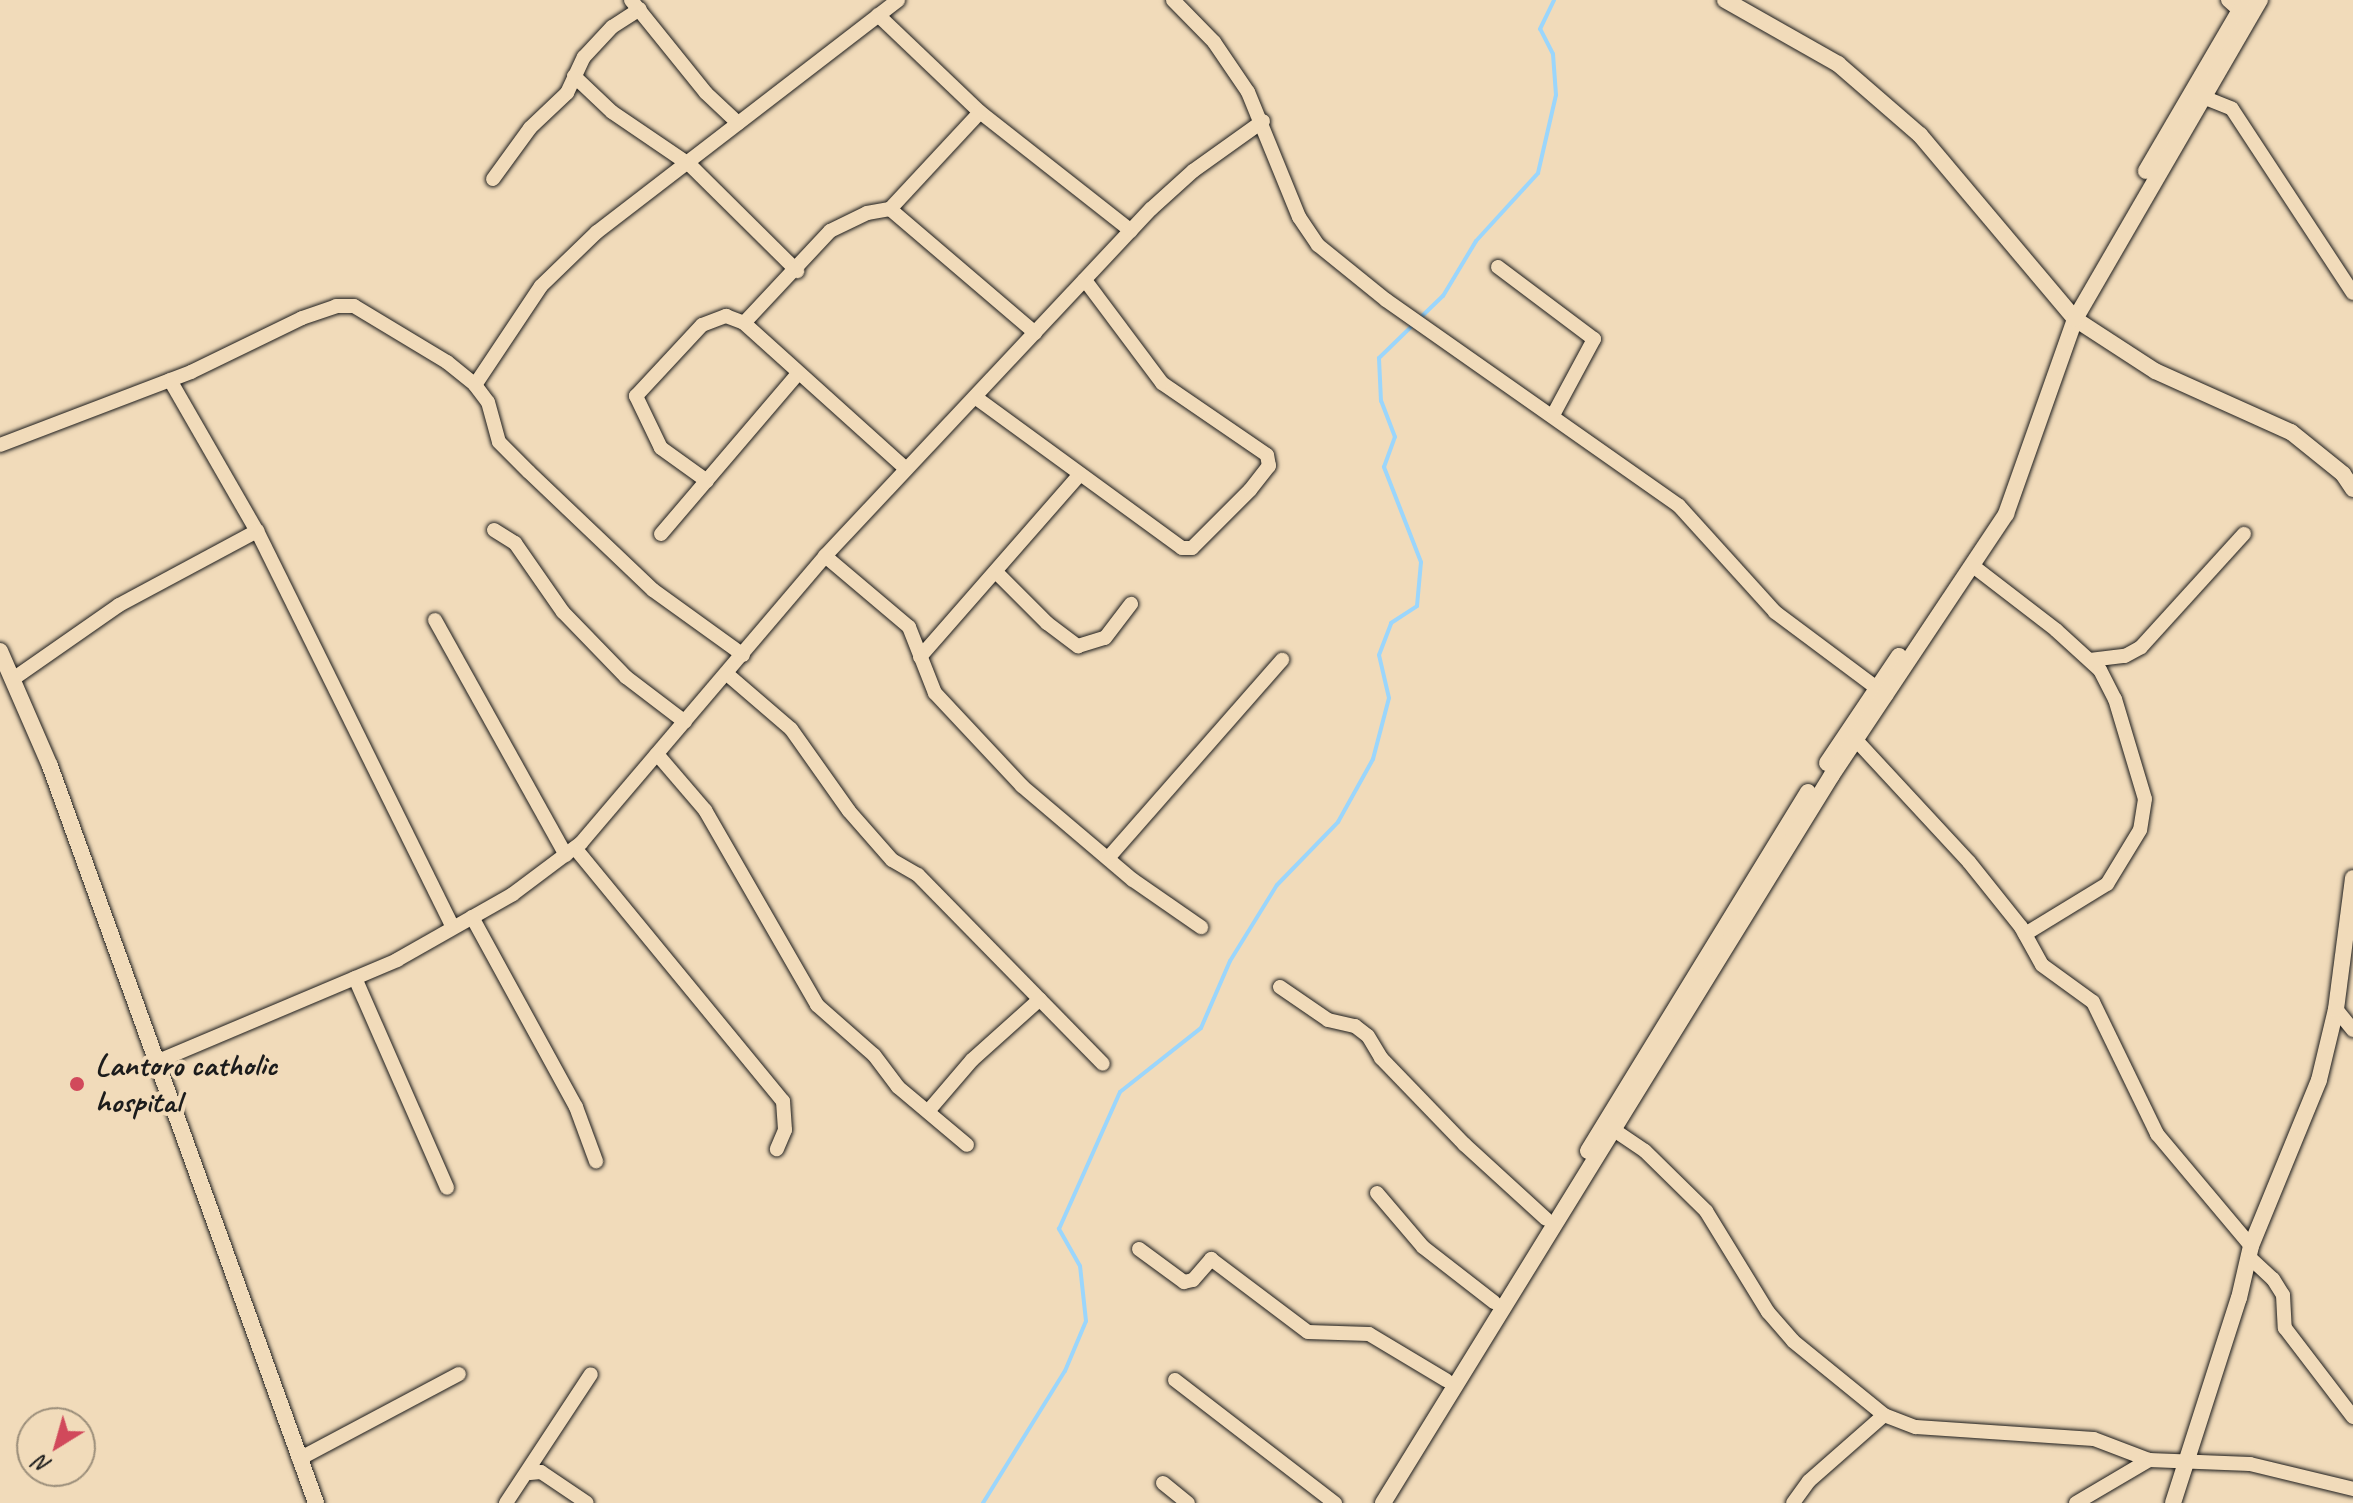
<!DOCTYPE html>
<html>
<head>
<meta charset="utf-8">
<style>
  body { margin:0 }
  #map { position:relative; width:2353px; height:1503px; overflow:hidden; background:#f1dbba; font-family:Caveat,sans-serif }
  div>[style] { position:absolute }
  .stream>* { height:4px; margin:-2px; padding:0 2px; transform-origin:2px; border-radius:2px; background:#9bd6fc }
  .roads { filter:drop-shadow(0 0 2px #1c1c1c) drop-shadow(0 0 2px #1c1c1c) }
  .minor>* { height:14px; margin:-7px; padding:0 7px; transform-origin:7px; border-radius:7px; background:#f1dbba }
  .tertiary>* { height:16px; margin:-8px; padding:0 8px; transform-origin:8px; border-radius:8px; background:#f1dbba }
  .dots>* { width:22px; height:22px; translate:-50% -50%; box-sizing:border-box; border:4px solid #f1dbba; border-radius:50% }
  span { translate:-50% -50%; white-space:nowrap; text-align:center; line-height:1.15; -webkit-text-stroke:8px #f1dbba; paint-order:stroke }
  .poi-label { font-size:32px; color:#1c1c1c; font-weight:700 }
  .left { translate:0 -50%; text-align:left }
  .north { position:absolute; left:16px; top:1407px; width:80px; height:80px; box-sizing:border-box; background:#f1dbba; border:2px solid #9c8f7b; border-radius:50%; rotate:217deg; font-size:22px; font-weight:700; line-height:32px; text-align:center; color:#1c1c1c }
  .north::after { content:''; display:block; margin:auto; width:28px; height:36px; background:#d1495b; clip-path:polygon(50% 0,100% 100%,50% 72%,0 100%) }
</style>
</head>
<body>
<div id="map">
  <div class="stream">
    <div style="left:1420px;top:318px;width:32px;rotate:-44deg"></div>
    <div style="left:1443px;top:296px;width:64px;rotate:-59deg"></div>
    <div style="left:1476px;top:241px;width:92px;rotate:-47.6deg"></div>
    <div style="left:1538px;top:173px;width:80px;rotate:-77deg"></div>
    <div style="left:1556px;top:95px;width:41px;rotate:-94.2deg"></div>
    <div style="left:1553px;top:54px;width:28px;rotate:-117deg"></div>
    <div style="left:1540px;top:29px;width:32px;rotate:-64deg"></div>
    <div style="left:983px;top:1503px;width:155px;rotate:-58.2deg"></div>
    <div style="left:1065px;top:1371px;width:54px;rotate:-67.2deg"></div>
    <div style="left:1086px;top:1321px;width:55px;rotate:-96.2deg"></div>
    <div style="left:1080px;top:1266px;width:43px;rotate:-119.6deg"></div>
    <div style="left:1059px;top:1229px;width:150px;rotate:-66deg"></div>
    <div style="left:1120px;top:1092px;width:103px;rotate:-38.3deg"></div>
    <div style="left:1201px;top:1028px;width:73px;rotate:-66.6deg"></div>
    <div style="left:1230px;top:961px;width:89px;rotate:-58.3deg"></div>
    <div style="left:1277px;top:885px;width:88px;rotate:-45.9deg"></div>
    <div style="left:1338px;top:822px;width:72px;rotate:-60.9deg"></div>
    <div style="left:1373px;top:759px;width:63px;rotate:-75.3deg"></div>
    <div style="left:1389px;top:698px;width:44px;rotate:-103.1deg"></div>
    <div style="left:1379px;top:655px;width:34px;rotate:-69deg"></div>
    <div style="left:1391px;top:623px;width:31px;rotate:-33deg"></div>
    <div style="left:1417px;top:606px;width:44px;rotate:-84.8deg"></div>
    <div style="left:1421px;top:562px;width:102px;rotate:-111.3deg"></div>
    <div style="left:1384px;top:467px;width:32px;rotate:-70deg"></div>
    <div style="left:1395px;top:437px;width:39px;rotate:-111deg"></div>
    <div style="left:1381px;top:401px;width:43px;rotate:-92.7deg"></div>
    <div style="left:1379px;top:358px;width:49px;rotate:-44.2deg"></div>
  </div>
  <div class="roads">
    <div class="minor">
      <div style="left:631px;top:0;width:119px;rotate:51.1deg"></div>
      <div style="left:706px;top:93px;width:44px;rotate:43.2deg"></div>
      <div style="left:1173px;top:0;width:59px;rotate:45.7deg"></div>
      <div style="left:1214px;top:42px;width:60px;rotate:55.8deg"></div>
      <div style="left:1248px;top:92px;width:135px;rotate:67.8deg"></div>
      <div style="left:1299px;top:217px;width:34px;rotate:56deg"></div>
      <div style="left:1318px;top:245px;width:87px;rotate:39deg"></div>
      <div style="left:1386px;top:300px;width:358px;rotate:35.1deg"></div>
      <div style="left:1679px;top:506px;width:143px;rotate:47.8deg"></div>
      <div style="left:1775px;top:612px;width:139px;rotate:36.8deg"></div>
      <div style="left:2228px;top:0;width:15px;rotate:42deg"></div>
      <div style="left:878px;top:15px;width:141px;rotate:43.6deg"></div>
      <div style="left:980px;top:112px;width:192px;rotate:38.2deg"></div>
      <div style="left:574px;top:76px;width:52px;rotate:43.5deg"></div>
      <div style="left:612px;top:112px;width:94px;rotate:34.2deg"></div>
      <div style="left:690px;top:165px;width:151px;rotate:44.7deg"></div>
      <div style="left:2203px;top:97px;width:31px;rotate:22deg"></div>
      <div style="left:2232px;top:109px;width:220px;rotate:56.7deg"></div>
      <div style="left:493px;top:179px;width:63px;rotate:-54deg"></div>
      <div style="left:530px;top:128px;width:51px;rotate:-43.4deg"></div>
      <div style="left:567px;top:93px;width:40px;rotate:-65deg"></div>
      <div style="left:584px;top:57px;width:41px;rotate:-47deg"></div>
      <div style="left:612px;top:27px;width:33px;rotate:-33deg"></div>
      <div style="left:890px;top:209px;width:191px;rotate:40.5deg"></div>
      <div style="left:1498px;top:267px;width:120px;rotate:36.9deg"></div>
      <div style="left:1594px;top:339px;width:86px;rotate:118.3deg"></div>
      <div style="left:744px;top:323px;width:126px;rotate:-46.9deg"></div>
      <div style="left:830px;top:231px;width:41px;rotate:-25.9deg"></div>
      <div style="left:867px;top:213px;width:23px;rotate:-10deg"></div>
      <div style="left:890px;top:209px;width:132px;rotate:-47.1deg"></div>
      <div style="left:170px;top:380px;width:174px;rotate:60.1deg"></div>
      <div style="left:257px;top:531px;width:441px;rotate:63.7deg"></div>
      <div style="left:475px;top:385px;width:119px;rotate:-56.3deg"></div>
      <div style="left:541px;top:286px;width:78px;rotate:-44deg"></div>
      <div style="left:597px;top:232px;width:380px;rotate:-37.6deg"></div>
      <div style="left:975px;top:397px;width:256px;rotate:36.1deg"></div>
      <div style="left:1182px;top:548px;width:10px"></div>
      <div style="left:1192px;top:548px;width:82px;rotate:-45deg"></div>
      <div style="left:1250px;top:490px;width:31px;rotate:-52deg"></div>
      <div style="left:1269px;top:466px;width:11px;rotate:-100deg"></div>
      <div style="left:1267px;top:455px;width:127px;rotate:-145.6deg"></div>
      <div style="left:1162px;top:383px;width:129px;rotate:-126.8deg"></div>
      <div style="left:0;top:445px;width:204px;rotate:-20.9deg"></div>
      <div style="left:191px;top:372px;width:123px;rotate:-25.9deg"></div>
      <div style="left:302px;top:318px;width:36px;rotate:-19deg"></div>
      <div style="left:336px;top:306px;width:18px"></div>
      <div style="left:354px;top:306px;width:109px;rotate:31.1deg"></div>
      <div style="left:447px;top:362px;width:36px;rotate:39deg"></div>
      <div style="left:475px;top:385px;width:21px;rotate:53deg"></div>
      <div style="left:488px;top:402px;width:41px;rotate:74.6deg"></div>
      <div style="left:499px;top:442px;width:42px;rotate:45deg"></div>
      <div style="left:529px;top:472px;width:171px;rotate:43.6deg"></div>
      <div style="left:653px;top:590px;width:111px;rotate:35.8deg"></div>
      <div style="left:707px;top:481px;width:57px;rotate:-144.3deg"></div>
      <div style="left:661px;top:448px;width:58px;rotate:-115.7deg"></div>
      <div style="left:636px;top:396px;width:97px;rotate:-47.1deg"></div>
      <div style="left:702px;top:325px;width:26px;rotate:-21deg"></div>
      <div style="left:726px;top:316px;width:19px;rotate:21deg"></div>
      <div style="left:744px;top:323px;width:218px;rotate:42deg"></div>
      <div style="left:494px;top:530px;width:25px;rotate:32deg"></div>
      <div style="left:515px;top:543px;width:84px;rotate:55.2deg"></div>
      <div style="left:563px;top:612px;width:91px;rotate:45.9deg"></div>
      <div style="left:626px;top:677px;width:74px;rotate:37.3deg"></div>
      <div style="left:661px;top:534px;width:209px;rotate:-49.5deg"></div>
      <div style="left:825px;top:556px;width:110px;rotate:40.2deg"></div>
      <div style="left:909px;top:627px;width:71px;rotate:68.5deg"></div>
      <div style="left:935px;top:693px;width:127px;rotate:46.9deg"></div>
      <div style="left:1022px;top:786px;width:145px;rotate:40.3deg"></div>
      <div style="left:1133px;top:880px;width:83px;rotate:34.7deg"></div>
      <div style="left:1973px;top:566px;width:105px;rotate:37.6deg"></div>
      <div style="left:2056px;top:630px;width:59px;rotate:42.3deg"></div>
      <div style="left:2100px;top:670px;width:33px;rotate:63deg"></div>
      <div style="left:2115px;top:699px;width:104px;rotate:73.3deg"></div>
      <div style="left:2145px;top:799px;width:31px;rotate:99deg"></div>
      <div style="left:2140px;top:830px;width:63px;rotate:121.4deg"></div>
      <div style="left:2107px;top:884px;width:96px;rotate:148.6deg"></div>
      <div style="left:997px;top:573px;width:71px;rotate:45deg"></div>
      <div style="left:1047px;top:623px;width:39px;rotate:37deg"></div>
      <div style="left:1078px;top:646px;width:28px;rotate:-17deg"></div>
      <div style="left:1105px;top:638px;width:43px;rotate:-52.6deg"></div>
      <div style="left:435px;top:620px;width:269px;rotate:60.9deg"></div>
      <div style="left:920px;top:657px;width:243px;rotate:-48.8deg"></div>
      <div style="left:2090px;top:660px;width:35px;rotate:-7deg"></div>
      <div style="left:2125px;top:656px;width:18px;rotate:-29deg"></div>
      <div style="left:2141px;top:647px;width:153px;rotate:-47.7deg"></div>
      <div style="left:727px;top:674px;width:84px;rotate:40.7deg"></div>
      <div style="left:791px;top:729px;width:100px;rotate:54.7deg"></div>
      <div style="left:849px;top:811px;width:65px;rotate:48.7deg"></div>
      <div style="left:892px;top:860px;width:30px;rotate:30deg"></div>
      <div style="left:918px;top:875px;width:264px;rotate:45.6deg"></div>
      <div style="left:13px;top:679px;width:129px;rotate:-34.9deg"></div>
      <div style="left:119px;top:605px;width:157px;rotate:-28.2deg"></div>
      <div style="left:1856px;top:740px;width:166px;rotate:47.2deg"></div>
      <div style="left:1969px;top:862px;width:83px;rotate:51.3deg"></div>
      <div style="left:2021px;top:927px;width:43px;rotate:61.1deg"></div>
      <div style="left:2042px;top:965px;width:63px;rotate:36deg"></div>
      <div style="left:2093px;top:1002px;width:147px;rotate:64.1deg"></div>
      <div style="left:2157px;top:1134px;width:146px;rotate:50deg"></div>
      <div style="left:657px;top:754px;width:74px;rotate:49.4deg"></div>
      <div style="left:705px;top:810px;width:225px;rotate:60.1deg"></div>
      <div style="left:817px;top:1005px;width:76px;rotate:41.3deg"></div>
      <div style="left:874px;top:1055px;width:40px;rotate:53deg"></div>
      <div style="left:898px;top:1087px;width:90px;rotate:40deg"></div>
      <div style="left:575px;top:848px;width:328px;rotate:50.6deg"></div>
      <div style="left:783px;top:1101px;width:29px;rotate:86deg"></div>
      <div style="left:785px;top:1130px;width:21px;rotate:113deg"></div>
      <div style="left:1108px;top:858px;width:264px;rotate:-48.7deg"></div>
      <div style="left:472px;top:917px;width:217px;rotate:61.3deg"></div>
      <div style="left:576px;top:1107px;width:58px;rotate:69.7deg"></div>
      <div style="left:355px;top:978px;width:229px;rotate:66.3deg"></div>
      <div style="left:1280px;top:987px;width:58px;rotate:34.5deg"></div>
      <div style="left:1328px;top:1020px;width:28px;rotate:13deg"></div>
      <div style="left:1355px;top:1026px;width:16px;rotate:38deg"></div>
      <div style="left:1368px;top:1036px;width:26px;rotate:59deg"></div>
      <div style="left:1381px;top:1058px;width:120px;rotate:46deg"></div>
      <div style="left:1464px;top:1144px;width:111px;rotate:42.4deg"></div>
      <div style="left:2336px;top:1009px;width:27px;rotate:51deg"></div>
      <div style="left:156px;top:1062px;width:262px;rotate:-22.9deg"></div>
      <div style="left:397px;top:960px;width:133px;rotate:-29.6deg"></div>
      <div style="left:513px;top:894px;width:85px;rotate:-36.9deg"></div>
      <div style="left:581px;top:843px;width:377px;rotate:-49.6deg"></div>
      <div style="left:825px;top:556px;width:476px;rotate:-46.8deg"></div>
      <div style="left:1151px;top:209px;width:57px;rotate:-42.1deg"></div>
      <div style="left:1193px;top:171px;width:86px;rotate:-35.5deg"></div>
      <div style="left:930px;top:1109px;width:65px;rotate:-49.4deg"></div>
      <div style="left:972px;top:1060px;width:91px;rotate:-41.9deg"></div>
      <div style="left:1614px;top:1130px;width:37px;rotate:34deg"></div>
      <div style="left:1645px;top:1151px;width:86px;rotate:44.5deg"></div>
      <div style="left:1706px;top:1211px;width:119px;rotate:58.5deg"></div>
      <div style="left:1768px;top:1312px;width:38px;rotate:49deg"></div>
      <div style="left:1793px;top:1341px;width:117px;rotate:39.1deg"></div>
      <div style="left:1884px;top:1415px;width:34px;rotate:21deg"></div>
      <div style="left:1916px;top:1427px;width:178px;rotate:3.9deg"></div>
      <div style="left:2094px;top:1439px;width:59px;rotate:20.9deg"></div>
      <div style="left:1377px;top:1193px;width:71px;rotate:49.6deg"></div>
      <div style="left:1423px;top:1247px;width:90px;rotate:37.8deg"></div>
      <div style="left:1139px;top:1249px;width:56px;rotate:36.3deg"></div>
      <div style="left:1184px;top:1282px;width:9px;rotate:-13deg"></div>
      <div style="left:1193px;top:1280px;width:28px;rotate:-49deg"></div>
      <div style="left:1211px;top:1259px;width:121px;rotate:37deg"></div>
      <div style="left:1308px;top:1332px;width:61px;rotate:1.9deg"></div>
      <div style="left:1369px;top:1334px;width:90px;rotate:30.9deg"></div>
      <div style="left:2248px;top:1256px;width:34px;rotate:43deg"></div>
      <div style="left:2273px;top:1279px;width:19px;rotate:58deg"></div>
      <div style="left:2283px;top:1295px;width:33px;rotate:87deg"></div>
      <div style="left:2285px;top:1328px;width:112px;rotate:52.6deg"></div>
      <div style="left:1175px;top:1380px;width:202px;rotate:37.6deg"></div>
      <div style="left:299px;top:1459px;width:181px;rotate:-28deg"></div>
      <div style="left:530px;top:1473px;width:11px;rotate:-5deg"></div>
      <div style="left:541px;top:1472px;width:55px;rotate:34deg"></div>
      <div style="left:1163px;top:1483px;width:32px;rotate:39deg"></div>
      <div style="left:506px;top:1503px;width:154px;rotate:-56.6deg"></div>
      <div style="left:1793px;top:1503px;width:27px;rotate:-54deg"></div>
      <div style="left:1809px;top:1481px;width:100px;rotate:-41.3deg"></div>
      <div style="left:2076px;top:1503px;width:85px;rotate:-30.5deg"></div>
      <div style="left:2149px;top:1460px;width:101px;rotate:2.3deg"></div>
      <div style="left:2250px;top:1464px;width:106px;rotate:13.6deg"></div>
    </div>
    <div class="tertiary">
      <div style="left:1725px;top:0;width:130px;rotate:29.5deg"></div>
      <div style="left:1838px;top:64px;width:108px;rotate:40.9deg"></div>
      <div style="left:1920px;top:135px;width:241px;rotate:49.9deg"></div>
      <div style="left:2075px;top:319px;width:95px;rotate:33deg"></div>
      <div style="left:2155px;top:371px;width:149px;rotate:24.2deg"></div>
      <div style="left:2291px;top:432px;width:67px;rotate:38.9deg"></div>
      <div style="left:2343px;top:474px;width:18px;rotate:56deg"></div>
      <div style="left:2146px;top:171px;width:198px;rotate:-59.7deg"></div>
      <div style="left:0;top:651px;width:125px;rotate:66.5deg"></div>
      <div style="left:50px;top:766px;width:784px;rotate:70.15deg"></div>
      <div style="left:1827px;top:763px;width:129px;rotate:-56.1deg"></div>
      <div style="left:1588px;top:1151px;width:421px;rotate:-58.5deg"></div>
      <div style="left:1383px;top:1503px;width:855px;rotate:-58.34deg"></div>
      <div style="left:1832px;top:775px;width:314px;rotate:-56.3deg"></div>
      <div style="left:2006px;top:514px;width:207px;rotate:-70.5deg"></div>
      <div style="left:2075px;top:319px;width:369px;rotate:-59.9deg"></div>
      <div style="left:2173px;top:1503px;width:215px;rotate:-72.2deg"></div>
      <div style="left:2239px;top:1298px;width:53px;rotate:-77deg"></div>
      <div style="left:2251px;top:1246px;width:179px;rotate:-67.7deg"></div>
      <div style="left:2319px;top:1080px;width:73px;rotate:-76.5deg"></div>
      <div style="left:2336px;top:1009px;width:132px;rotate:-82.6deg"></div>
    </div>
  </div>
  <div class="dots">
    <div style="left:77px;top:1084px;background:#d1495b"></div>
  </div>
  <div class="poi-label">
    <span class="left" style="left:95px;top:1084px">Lantoro catholic<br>hospital</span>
  </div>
  <div class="north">N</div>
</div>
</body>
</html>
